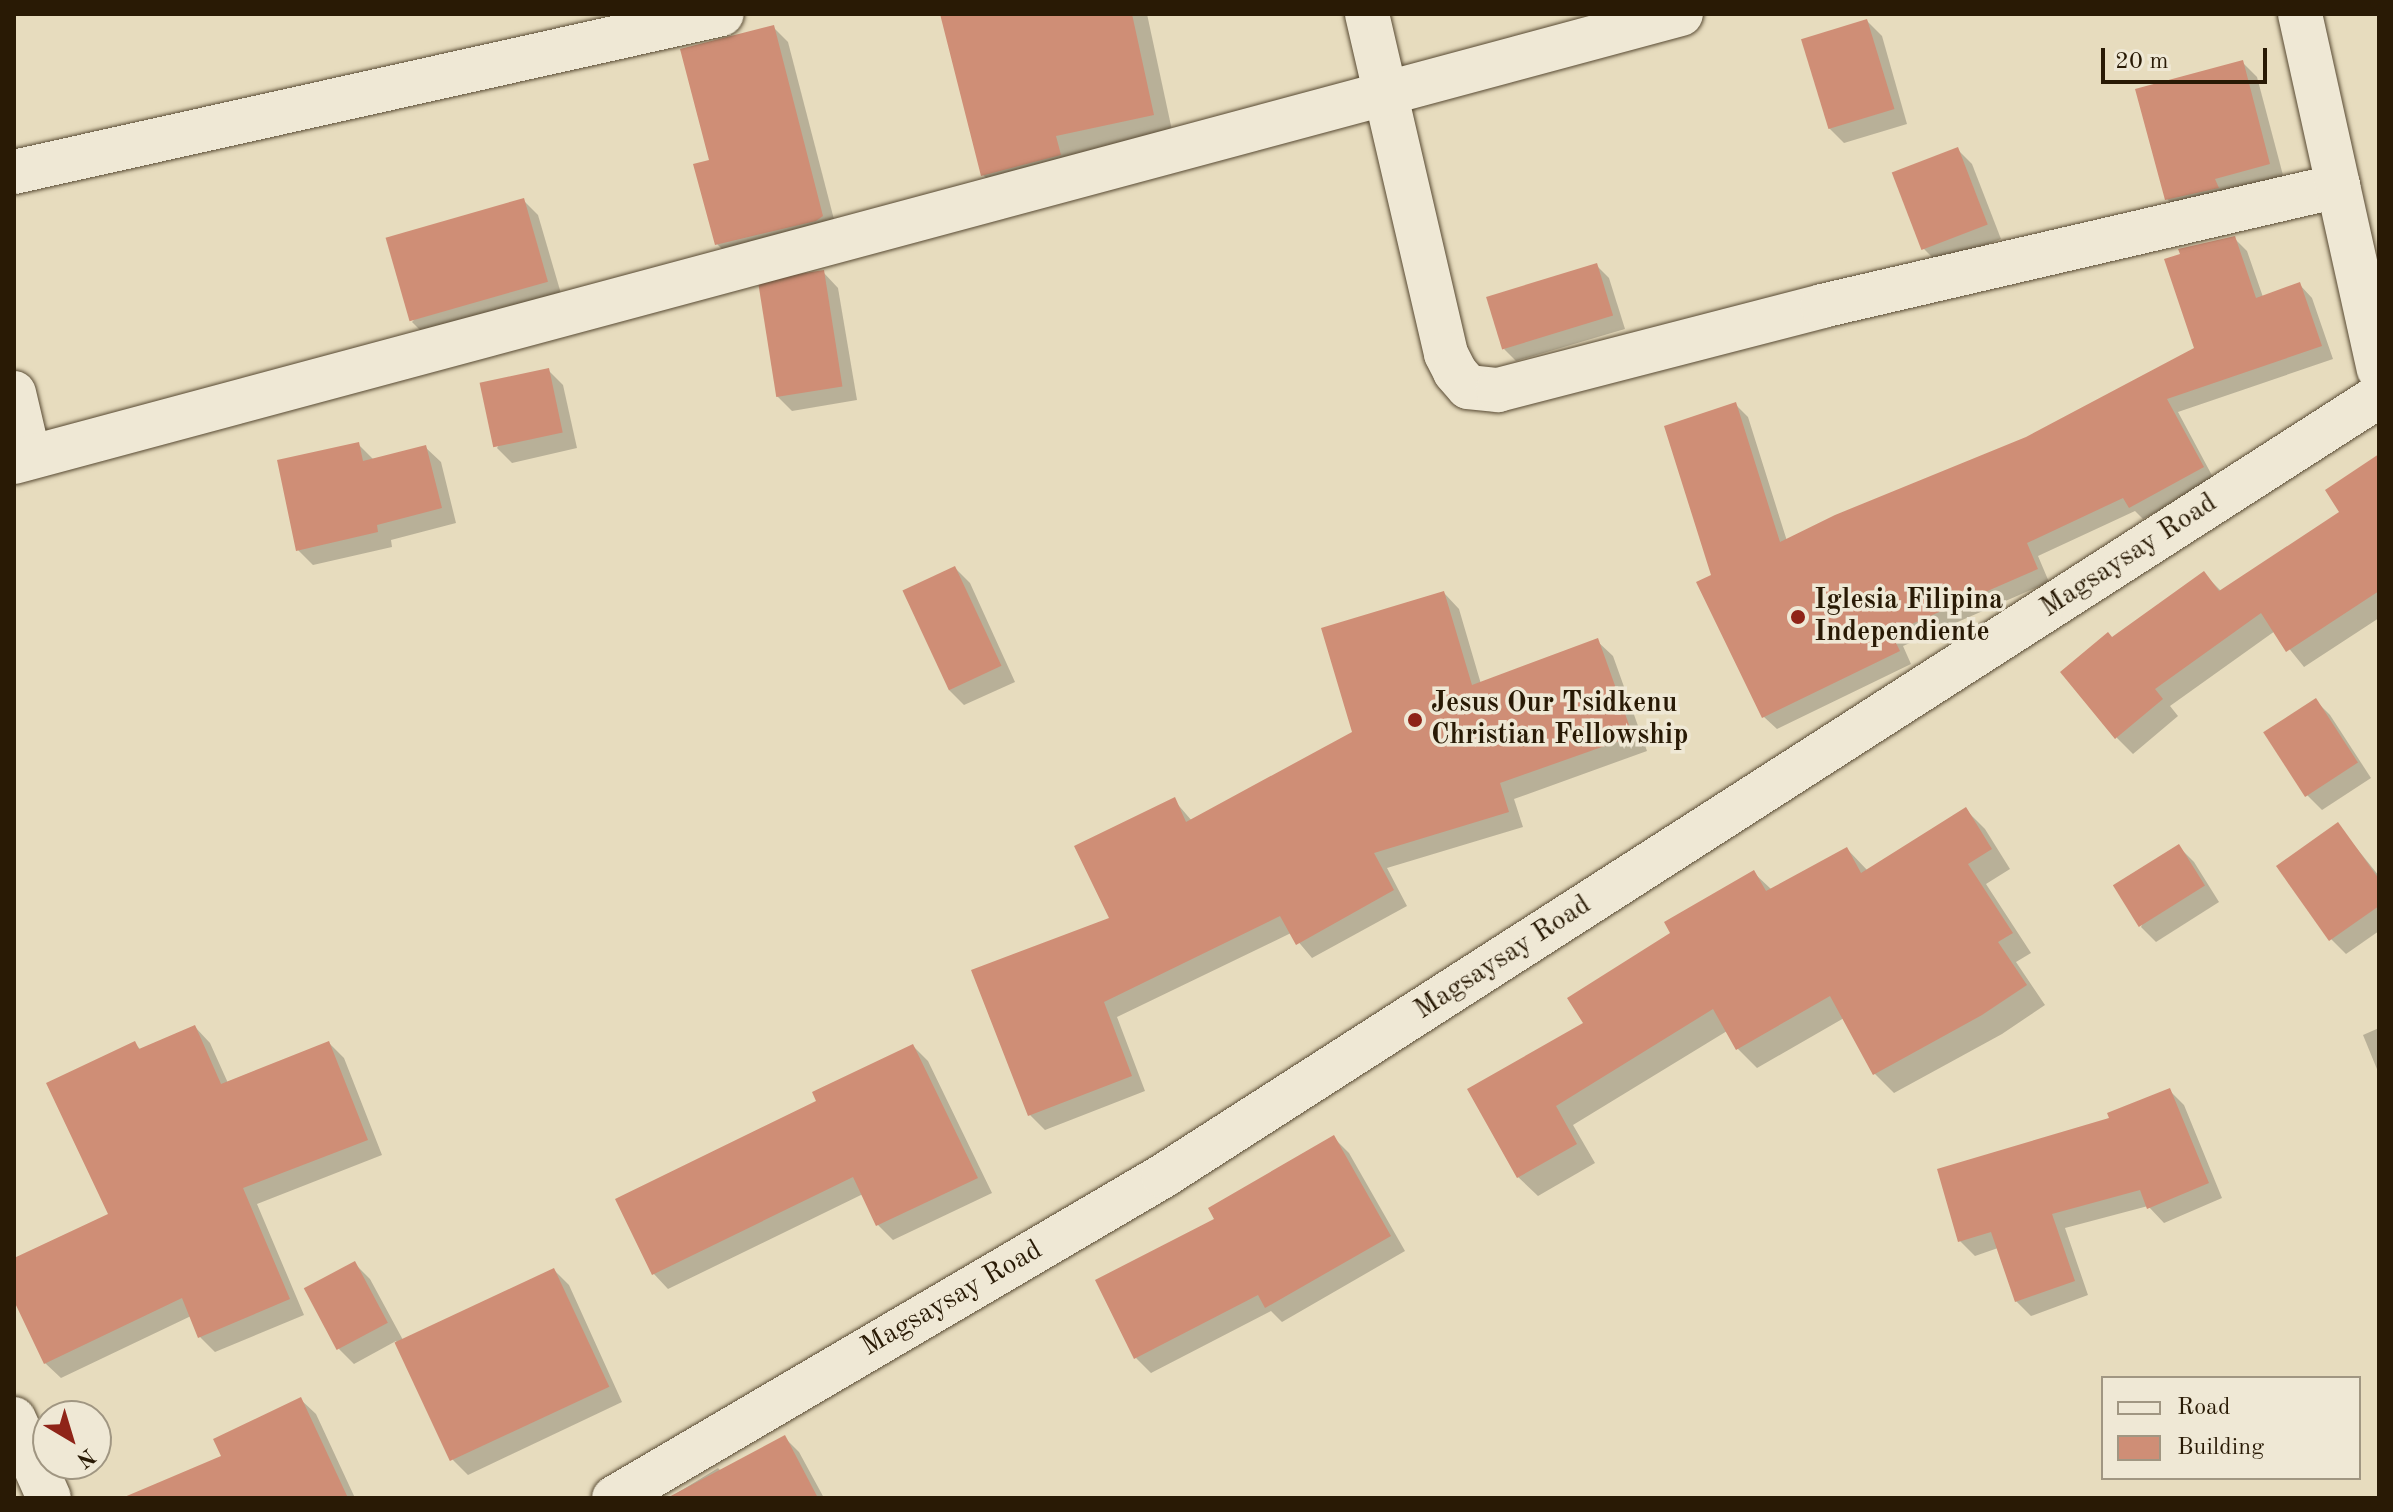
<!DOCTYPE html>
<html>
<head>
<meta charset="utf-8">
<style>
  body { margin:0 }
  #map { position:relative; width:2393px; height:1512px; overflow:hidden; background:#e7dcbe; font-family:"Old Standard TT",serif }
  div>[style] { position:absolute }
  .shadow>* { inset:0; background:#0003 }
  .building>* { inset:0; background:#cf8e76; transform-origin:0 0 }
  .roads { filter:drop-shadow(0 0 2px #584a33) drop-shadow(0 0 2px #584a33) }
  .minor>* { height:44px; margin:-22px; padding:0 22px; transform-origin:22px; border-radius:22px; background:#efe8d5 }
  .dots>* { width:22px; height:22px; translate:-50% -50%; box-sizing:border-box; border:4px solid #efe8d5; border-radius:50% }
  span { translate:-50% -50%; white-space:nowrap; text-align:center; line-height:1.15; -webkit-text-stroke:7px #efe8d5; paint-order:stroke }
  .street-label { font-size:28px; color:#291a05 }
  .poi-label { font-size:28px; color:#291a05; font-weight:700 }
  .left { translate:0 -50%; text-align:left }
  .frame { position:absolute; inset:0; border:16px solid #291a05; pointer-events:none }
  .legend { position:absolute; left:2101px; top:1376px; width:260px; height:104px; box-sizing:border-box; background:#efe8d5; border:2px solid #a09682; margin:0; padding:10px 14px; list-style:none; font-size:24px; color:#291a05 }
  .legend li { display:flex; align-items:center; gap:16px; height:40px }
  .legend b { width:40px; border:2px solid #a09682 }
  .north { position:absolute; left:32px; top:1400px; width:80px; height:80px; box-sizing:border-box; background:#efe8d5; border:2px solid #a09682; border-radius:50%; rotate:142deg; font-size:22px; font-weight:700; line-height:32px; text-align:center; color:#291a05 }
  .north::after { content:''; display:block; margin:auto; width:28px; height:36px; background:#8f2418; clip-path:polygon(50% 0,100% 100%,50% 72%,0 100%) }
  .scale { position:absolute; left:2101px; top:48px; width:166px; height:36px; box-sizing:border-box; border:4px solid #291a05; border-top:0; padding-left:10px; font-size:24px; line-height:28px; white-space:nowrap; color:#291a05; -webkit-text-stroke:6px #efe8d5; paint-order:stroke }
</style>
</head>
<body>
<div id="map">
  <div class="shadow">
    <div style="clip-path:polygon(942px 14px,1147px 14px,1173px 135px,1004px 196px,983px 175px)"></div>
    <div style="clip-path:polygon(1867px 21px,1882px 36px,1907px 124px,1844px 143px,1829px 128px)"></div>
    <div style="clip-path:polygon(773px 27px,788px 42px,837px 231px,732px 259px,717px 244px,711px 161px)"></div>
    <div style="clip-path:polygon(2242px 62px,2257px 77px,2284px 179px,2182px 215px,2167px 199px)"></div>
    <div style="clip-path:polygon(1957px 149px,1972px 164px,2001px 239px,1938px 263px,1923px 248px)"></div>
    <div style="clip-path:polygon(523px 200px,538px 215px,562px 297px,427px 337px,412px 322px)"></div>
    <div style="clip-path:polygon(2234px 238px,2247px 251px,2263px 297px,2300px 285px,2312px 298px,2333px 359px,2178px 412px,2215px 481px,2143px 519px,2135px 511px,2038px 556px,2049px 582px,1903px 646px,1911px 664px,1777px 729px,1764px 717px,1714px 576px,1735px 404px,1748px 417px,1787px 541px,2027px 439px,2196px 349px)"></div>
    <div style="clip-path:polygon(1596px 265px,1609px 278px,1625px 329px,1516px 361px,1504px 349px)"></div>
    <div style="clip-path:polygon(823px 272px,838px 288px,857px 400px,792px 411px,777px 396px)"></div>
    <div style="clip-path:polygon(548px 370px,563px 385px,577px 448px,512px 463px,497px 448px)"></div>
    <div style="clip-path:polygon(358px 444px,373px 459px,425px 447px,441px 462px,456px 523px,391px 540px,392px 547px,313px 565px,298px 550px)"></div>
    <div style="clip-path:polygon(2379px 456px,2379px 618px,2304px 667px,2275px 631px,2170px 706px,2178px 716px,2133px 754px,2117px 738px,2112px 639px,2204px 574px,2222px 592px,2342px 513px)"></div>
    <div style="clip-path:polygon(955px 568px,970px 583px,1015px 682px,964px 705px,949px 690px)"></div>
    <div style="clip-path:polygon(1444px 593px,1459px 609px,1481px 684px,1597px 641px,1613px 656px,1647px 751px,1514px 799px,1523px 827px,1387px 868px,1407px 906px,1312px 958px,1291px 933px,1117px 1017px,1145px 1091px,1045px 1130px,1030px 1115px,1112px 919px,1174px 800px,1192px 821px,1354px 733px)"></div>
    <div style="clip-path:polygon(2315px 700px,2330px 715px,2371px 778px,2322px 810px,2307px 795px)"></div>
    <div style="clip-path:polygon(1966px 810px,1985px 829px,2010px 869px,1986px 884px,2031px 953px,2016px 962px,2045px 1005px,2002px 1034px,1894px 1093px,1875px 1074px,1844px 1018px,1757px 1068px,1738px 1049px,1727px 1031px,1573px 1125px,1595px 1163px,1538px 1196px,1518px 1177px,1585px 1024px,1673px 934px,1754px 873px,1772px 890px,1847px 849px,1868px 871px)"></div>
    <div style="clip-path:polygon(2338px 825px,2379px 876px,2379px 931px,2346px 954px,2331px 939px)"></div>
    <div style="clip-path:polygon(2179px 847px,2194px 862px,2219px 902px,2156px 942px,2141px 927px)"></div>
    <div style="clip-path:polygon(195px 1027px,210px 1043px,228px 1083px,329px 1043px,344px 1058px,382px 1155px,257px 1204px,304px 1315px,215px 1352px,200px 1337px,191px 1316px,61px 1378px,45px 1363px,14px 1296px,14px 1260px,111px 1215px,134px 1043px,141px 1050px)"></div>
    <div style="clip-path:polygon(2379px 1028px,2379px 1074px,2363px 1035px)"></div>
    <div style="clip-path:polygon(913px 1046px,928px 1061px,992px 1193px,893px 1240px,878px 1225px,863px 1194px,668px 1289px,653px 1273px,819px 1102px)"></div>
    <div style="clip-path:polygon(2169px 1090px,2184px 1105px,2222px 1198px,2164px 1223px,2148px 1206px,2065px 1228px,2088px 1295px,2031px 1316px,2016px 1301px,1998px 1248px,1975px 1256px,1960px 1241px,2112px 1119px)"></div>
    <div style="clip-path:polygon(1334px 1138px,1349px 1153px,1405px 1251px,1282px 1322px,1271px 1311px,1151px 1373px,1136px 1358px,1216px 1220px)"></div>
    <div style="clip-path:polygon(355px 1264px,370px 1279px,403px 1340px,554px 1270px,569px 1285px,622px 1402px,468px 1475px,453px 1460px,396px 1341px,354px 1364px,339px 1349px)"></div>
    <div style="clip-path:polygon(300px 1399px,316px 1414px,355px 1498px,125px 1498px,224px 1457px)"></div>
    <div style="clip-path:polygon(784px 1437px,799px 1452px,824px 1498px,669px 1498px,718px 1468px,721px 1471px)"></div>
  </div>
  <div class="building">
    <div style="clip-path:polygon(940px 14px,1132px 14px,1154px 115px,1056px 136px,1061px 155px,981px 176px)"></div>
    <div style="left:1867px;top:19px;width:94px;height:69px;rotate:73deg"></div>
    <div style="clip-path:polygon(774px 25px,823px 216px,816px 221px,715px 245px,693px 164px,709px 160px,680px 49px)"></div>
    <div style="clip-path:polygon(2243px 60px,2270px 164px,2215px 179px,2219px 188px,2165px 200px,2135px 89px)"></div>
    <div style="left:1958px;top:147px;width:83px;height:71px;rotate:69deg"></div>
    <div style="left:524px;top:198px;width:87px;height:144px;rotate:74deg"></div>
    <div style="clip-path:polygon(2235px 236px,2256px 298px,2300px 282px,2322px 346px,2167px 399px,2204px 467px,2129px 508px,2123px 498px,2027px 543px,2038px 569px,1891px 633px,1900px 651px,1762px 718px,1696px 582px,1711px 575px,1664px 426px,1736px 402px,1780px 542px,1835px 515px,2026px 437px,2194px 348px,2164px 259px,2180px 254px,2178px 249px)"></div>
    <div style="left:1597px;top:263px;width:55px;height:116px;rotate:73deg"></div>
    <div style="left:824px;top:270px;width:118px;height:67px;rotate:81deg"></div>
    <div style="left:549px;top:368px;width:66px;height:71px;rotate:78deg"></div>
    <div style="clip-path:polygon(359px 442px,363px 461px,426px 445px,442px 508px,377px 525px,378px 532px,296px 551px,277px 460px)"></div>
    <div style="clip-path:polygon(2379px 454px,2379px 591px,2286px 652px,2261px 613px,2155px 689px,2163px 699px,2115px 739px,2060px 672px,2108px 632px,2112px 637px,2204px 571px,2219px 591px,2339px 512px,2325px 490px)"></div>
    <div style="left:955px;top:566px;width:110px;height:58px;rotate:65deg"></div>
    <div style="clip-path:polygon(1444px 591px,1472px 685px,1598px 638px,1633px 736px,1500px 783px,1509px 812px,1374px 853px,1394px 890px,1296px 945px,1280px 916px,1104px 1002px,1132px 1076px,1028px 1116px,971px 970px,1109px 918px,1074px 846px,1175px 797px,1186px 822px,1352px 732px,1321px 628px)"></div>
    <div style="left:2316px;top:698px;width:77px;height:63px;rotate:57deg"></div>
    <div style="clip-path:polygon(1966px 807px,1992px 849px,1968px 864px,2013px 933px,1998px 942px,2027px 985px,1982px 1015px,1873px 1075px,1830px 996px,1736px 1050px,1713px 1009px,1556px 1106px,1577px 1144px,1517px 1178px,1467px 1089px,1583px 1023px,1567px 998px,1670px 933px,1664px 922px,1754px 870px,1766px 891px,1847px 847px,1861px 873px)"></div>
    <div style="clip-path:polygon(2338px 822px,2379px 879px,2379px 906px,2329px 941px,2276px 866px)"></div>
    <div style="left:2179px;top:844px;width:49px;height:78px;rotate:58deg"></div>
    <div style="clip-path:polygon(195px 1025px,221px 1084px,329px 1041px,368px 1140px,243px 1188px,290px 1299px,198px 1338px,182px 1298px,44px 1364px,14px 1301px,14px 1258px,108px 1214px,46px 1083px,135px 1041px,139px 1049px)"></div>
    <div style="clip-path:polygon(913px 1044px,978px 1178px,876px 1226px,853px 1177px,652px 1275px,615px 1199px,816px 1101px,812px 1092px)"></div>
    <div style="clip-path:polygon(2170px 1088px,2209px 1183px,2147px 1209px,2140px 1190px,2052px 1214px,2075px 1281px,2015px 1302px,1991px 1232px,1958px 1242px,1937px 1169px,2109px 1118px,2107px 1113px)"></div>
    <div style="clip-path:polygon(1334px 1135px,1391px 1236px,1265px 1308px,1258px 1295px,1134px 1359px,1095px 1280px,1214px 1219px,1208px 1208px)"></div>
    <div style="left:355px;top:1261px;width:70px;height:58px;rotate:62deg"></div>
    <div style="left:554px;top:1268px;width:131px;height:176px;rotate:65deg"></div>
    <div style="clip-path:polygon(301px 1397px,348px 1498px,122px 1498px,221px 1456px,213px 1439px)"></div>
    <div style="clip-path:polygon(785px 1435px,818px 1498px,667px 1498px)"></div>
  </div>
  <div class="roads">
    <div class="minor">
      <div style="left:1367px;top:14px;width:349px;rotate:76.9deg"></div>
      <div style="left:1446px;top:354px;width:20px;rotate:63deg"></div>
      <div style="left:1455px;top:372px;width:20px;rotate:49deg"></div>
      <div style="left:1468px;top:387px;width:30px;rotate:6deg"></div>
      <div style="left:1498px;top:390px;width:335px;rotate:-14.5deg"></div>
      <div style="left:1822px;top:306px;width:530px;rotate:-13.09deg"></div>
      <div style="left:2300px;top:14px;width:364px;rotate:77.5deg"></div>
      <div style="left:14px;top:172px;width:725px;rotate:-12.58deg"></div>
      <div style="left:14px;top:393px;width:66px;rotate:76.8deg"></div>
      <div style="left:14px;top:462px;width:1726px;rotate:-15.04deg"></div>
      <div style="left:14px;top:1419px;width:86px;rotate:66.1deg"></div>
      <div style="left:614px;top:1498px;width:636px;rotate:-30.39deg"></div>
      <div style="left:1163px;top:1176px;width:1445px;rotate:-32.68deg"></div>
    </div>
  </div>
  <div class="dots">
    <div style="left:1798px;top:617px;background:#8f2418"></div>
    <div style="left:1415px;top:720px;background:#8f2418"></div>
  </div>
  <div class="street-label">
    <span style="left:2129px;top:556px;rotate:-33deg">Magsaysay Road</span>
    <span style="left:1503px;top:958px;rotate:-33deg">Magsaysay Road</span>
    <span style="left:952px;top:1299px;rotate:-30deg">Magsaysay Road</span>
  </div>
  <div class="poi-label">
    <span class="left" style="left:1814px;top:617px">Iglesia Filipina<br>Independiente</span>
    <span class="left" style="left:1431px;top:720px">Jesus Our Tsidkenu<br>Christian Fellowship</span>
  </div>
  <div class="frame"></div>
  <ul class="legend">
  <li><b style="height:10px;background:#efe8d5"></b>Road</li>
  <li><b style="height:22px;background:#cf8e76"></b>Building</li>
  </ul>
  <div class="north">N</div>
  <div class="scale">20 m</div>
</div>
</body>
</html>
